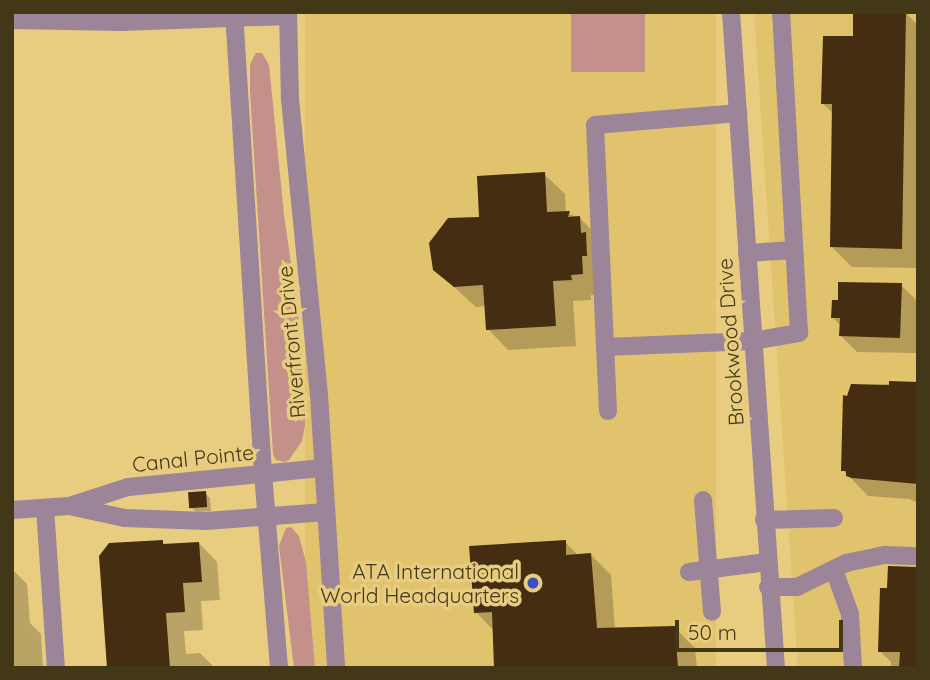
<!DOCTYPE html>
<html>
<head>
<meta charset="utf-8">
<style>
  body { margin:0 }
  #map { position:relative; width:930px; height:680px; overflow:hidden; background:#e8cc7f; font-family:Quicksand,sans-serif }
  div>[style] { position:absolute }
  .built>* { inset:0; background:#e1c26d; transform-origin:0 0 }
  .green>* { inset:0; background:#c39189; transform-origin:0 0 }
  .shadow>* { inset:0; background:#0003 }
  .building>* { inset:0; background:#442d10; transform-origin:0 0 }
  .minor>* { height:18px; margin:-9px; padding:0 9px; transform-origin:9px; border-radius:9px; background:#9c8499 }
  .dots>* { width:19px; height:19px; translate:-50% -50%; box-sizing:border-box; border:4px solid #e8cc7f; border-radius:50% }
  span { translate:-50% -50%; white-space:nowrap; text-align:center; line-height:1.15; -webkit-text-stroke:7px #e8cc7f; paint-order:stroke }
  .street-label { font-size:21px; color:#423717 }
  .poi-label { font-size:21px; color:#423717 }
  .right { translate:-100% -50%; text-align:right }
  .frame { position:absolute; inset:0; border:14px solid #423717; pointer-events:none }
  .scale { position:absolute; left:675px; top:620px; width:168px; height:32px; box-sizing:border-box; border:4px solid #423717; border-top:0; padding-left:9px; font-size:21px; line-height:24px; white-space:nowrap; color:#423717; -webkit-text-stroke:5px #e8cc7f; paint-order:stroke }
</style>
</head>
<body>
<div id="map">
  <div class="built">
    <div style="left:305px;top:12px;width:411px;height:657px"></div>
    <div style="clip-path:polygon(754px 12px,918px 12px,918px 668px,798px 668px)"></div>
  </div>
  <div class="green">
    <div style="left:571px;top:12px;width:74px;height:60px"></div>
    <div style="clip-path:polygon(256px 53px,262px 53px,269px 65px,284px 215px,298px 311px,303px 381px,305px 426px,302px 441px,289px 460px,284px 462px,276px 460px,273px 454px,250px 91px,250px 64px)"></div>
    <div style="clip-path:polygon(291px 527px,299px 536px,306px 562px,315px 668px,294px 668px,279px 546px,286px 528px)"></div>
  </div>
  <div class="shadow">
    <div style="clip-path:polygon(906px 13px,918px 25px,918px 268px,852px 267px,832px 247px,834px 114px,823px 104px,855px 38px)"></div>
    <div style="clip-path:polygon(544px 174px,565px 194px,566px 213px,580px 218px,600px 239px,603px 294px,591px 295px,591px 300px,573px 301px,576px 346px,508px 350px,488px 329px,486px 306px,476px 307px,434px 269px,481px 218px)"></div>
    <div style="clip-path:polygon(901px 285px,917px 301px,916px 353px,857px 352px,841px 336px,841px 326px,833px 318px)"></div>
    <div style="clip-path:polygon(918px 383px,918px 503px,909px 499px,868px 496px,843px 470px,848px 398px,852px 386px)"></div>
    <div style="clip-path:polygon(205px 493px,210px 498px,211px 511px,196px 512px,191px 507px)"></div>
    <div style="clip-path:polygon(162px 542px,166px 546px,199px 543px,217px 562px,220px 600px,201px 601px,203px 630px,184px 631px,186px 654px,200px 653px,215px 668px,108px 668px)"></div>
    <div style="clip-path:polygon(565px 542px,579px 556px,591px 555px,611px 575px,615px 630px,675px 628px,695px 648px,697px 668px,496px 668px,494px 631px,476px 612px)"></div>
    <div style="clip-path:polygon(12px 569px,27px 584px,30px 623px,41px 634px,43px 668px,12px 668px)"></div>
    <div style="clip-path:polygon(889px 590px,918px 668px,891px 668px,891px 662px,880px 651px)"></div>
  </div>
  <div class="building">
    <div style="clip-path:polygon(853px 12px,906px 12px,902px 249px,830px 247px,832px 104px,821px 104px,823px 36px,853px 36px)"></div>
    <div style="clip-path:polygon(545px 172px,547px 212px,570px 211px,568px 217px,580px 216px,581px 233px,586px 232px,587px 256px,582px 256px,583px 274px,571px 275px,572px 280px,553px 281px,556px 326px,486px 330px,483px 285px,454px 287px,433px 270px,429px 243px,448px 218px,479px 217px,477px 176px)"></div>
    <div style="clip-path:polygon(838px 282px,902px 283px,900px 338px,839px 336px,840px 318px,831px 318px,832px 300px,838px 300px)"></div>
    <div style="clip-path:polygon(889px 381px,918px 382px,918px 484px,852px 478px,846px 476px,846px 471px,841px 471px,843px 395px,847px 396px,851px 384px,889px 385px)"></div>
    <div style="left:206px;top:491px;width:16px;height:18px;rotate:86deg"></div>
    <div style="clip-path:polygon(163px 540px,163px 544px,199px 542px,202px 582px,183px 583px,185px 612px,166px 613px,170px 668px,107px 668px,99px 556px,109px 543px)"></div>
    <div style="clip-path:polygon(566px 540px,566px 555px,591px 553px,597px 628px,675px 626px,678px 668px,494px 668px,492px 612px,474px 613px,469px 546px)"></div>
    <div style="clip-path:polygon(888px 566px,918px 567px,918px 668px,899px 668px,900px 652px,878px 652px,880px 588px,887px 588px)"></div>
  </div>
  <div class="minor">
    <div style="left:234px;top:12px;width:462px;rotate:86.4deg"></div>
    <div style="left:263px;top:473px;width:196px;rotate:85.3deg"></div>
    <div style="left:288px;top:12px;width:87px;rotate:88.7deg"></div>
    <div style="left:290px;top:99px;width:297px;rotate:84.4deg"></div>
    <div style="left:319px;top:395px;width:274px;rotate:86.4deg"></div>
    <div style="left:731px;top:12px;width:658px;rotate:86.08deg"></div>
    <div style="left:12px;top:20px;width:110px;rotate:1deg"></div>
    <div style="left:122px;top:22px;width:166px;rotate:-2.1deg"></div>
    <div style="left:747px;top:253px;width:47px;rotate:-3.7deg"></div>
    <div style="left:605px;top:347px;width:148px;rotate:-2.3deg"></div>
    <div style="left:753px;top:341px;width:47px;rotate:-9.9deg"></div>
    <div style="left:799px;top:333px;width:322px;rotate:-93.2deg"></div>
    <div style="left:608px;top:411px;width:286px;rotate:-92.6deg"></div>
    <div style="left:595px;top:125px;width:144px;rotate:-4.8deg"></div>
    <div style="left:703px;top:500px;width:112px;rotate:85.4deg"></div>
    <div style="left:69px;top:506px;width:62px;rotate:-17.9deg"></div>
    <div style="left:128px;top:487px;width:196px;rotate:-5.6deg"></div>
    <div style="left:45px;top:508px;width:160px;rotate:86.1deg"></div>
    <div style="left:12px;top:510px;width:57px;rotate:-4deg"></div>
    <div style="left:69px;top:506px;width:57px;rotate:12.1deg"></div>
    <div style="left:125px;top:518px;width:81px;rotate:2.1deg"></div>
    <div style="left:206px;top:521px;width:120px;rotate:-4.3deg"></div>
    <div style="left:764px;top:520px;width:70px;rotate:-1.6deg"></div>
    <div style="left:834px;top:570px;width:47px;rotate:70deg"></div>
    <div style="left:850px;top:614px;width:54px;rotate:86.8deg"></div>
    <div style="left:689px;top:572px;width:79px;rotate:-7.3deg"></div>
    <div style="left:768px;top:587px;width:29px"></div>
    <div style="left:797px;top:587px;width:55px;rotate:-26.1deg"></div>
    <div style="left:846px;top:563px;width:40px;rotate:-12deg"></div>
    <div style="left:885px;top:555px;width:33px;rotate:2deg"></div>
  </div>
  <div class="dots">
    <div style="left:533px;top:583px;background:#3b51c3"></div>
  </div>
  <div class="street-label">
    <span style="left:291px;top:342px;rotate:-95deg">Riverfront Drive</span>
    <span style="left:730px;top:342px;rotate:-94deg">Brookwood Drive</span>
    <span style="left:193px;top:458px;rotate:-6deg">Canal Pointe</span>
  </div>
  <div class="poi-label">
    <span class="right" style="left:519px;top:583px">ATA International<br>World Headquarters</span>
  </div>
  <div class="frame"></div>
  <div class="scale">50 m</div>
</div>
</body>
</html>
